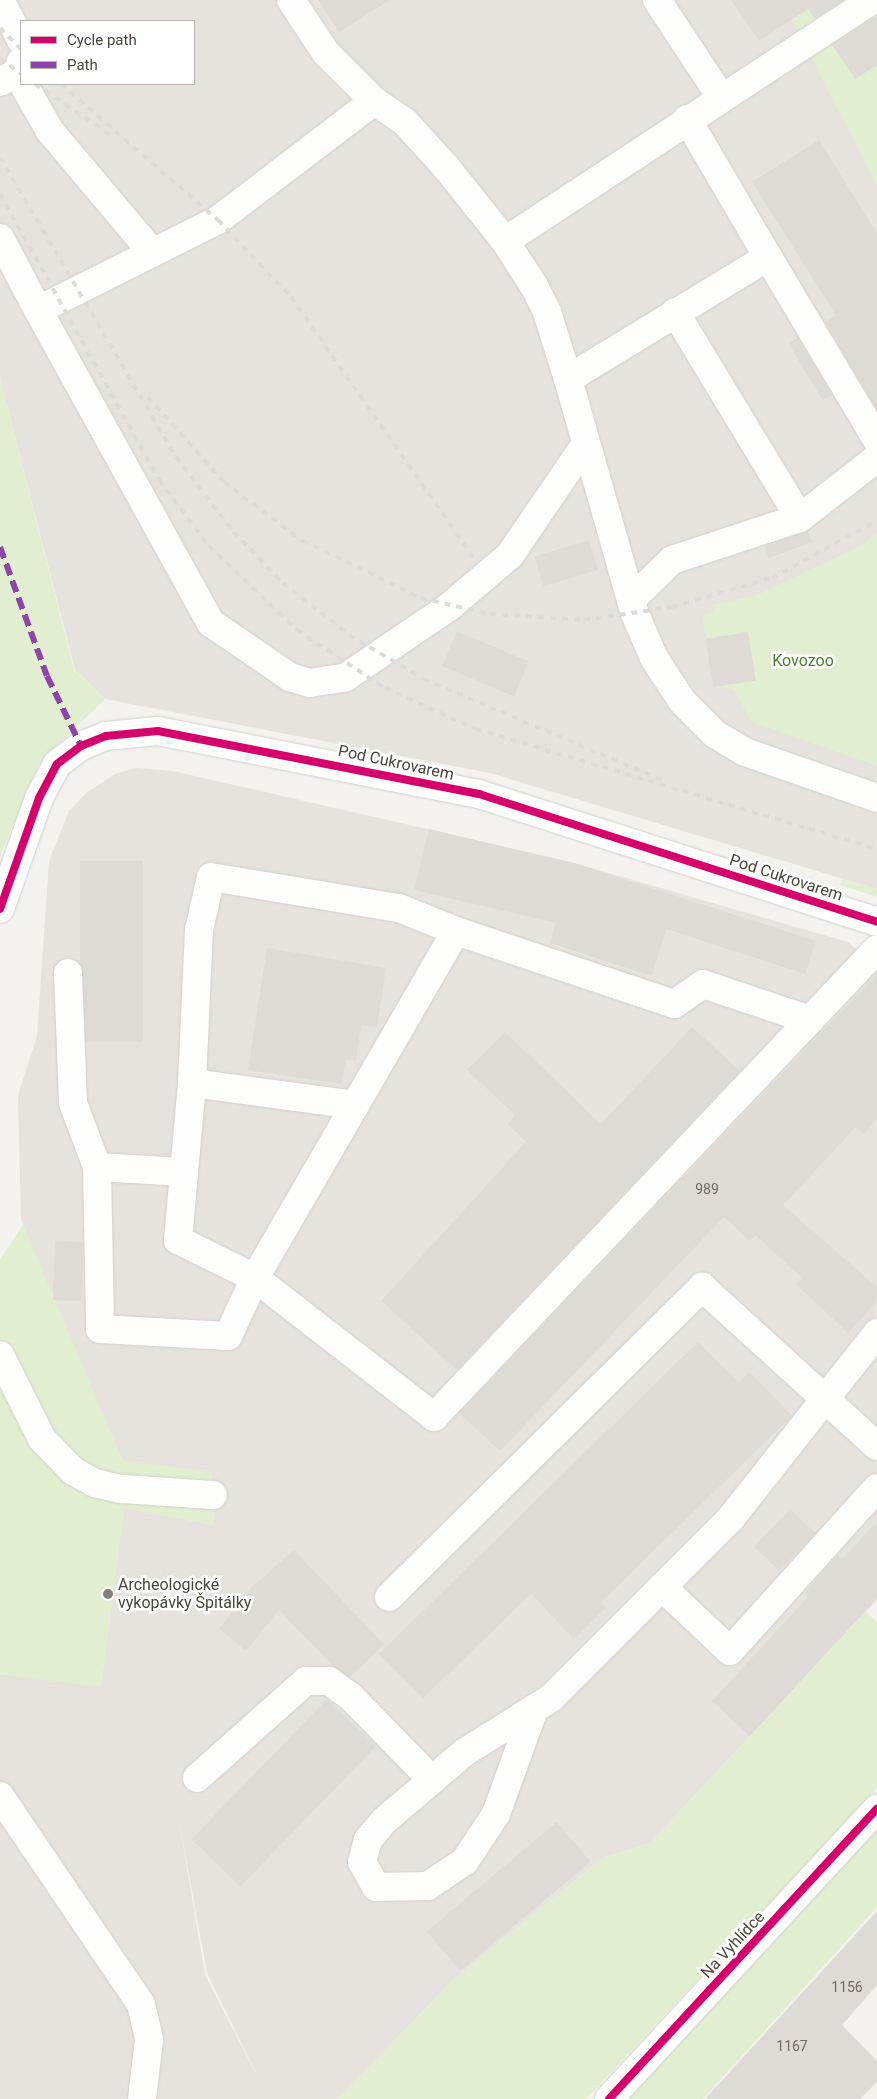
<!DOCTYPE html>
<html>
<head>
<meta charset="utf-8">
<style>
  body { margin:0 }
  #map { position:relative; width:877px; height:2099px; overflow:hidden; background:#f4f2ee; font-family:Roboto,sans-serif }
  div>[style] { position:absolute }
  .industrial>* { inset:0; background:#e6e2de }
  .green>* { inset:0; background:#e1eecf }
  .parking>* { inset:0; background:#e6e3df; transform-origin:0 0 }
  .building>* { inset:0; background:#dedbd6; transform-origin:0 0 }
  .roads { filter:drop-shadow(0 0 1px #d2d0cb) drop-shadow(0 0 1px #d2d0cb) }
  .minor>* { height:28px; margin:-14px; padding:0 14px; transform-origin:14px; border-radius:14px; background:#fdfdfc }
  .rail>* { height:4px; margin-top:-2px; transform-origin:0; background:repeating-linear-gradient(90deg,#dbdbda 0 6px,transparent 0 12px) }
  .quiet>* { height:6px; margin-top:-3px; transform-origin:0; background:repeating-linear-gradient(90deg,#8e44ad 0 12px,transparent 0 18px) }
  .cycleway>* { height:8px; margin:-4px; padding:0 4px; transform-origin:4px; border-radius:4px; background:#d6006c }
  .dots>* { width:14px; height:14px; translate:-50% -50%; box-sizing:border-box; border:2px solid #fff; border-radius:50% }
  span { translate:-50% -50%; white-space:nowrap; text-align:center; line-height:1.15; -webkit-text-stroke:5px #fff; paint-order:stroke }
  .number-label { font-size:14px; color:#706a61 }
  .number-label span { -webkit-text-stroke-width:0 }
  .park-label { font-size:16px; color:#4a7f2a }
  .street-label { font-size:16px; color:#4b4439 }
  .poi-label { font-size:16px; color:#4b4439 }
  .left { translate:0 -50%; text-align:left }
  .legend { position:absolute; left:20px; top:20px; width:175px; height:65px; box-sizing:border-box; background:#fff; border:1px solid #b7b4b0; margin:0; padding:6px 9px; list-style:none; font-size:15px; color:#4b4439 }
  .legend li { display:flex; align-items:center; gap:10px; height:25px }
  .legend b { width:25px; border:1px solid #b7b4b0 }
</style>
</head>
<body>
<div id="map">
  <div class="industrial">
    <div style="clip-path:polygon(evenodd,0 0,877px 0,877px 889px,490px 773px,105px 699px,75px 670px,0 378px,0 0,21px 21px,194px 21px,194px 84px,21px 84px,21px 21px)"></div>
    <div style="clip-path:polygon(evenodd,136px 768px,173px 771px,571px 862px,848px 942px,877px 969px,877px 1600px,650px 1843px,602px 1858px,451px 1982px,338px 2099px,0 2099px,0 1674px,101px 1686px,124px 1508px,214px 1525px,211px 1472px,123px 1461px,48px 1293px,21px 1219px,18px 1095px,37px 1036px,49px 861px,69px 811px,86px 793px,115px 774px,136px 768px,178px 1815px,207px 1973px,263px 2087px,205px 1975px,178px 1815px)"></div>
  </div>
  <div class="green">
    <div style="clip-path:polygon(779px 0,877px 0,877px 186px,797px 30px)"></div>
    <div style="clip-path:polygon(0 378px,74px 670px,105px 699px,39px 763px,0 856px)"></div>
    <div style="clip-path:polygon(877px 533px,877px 766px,751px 722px,734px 689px,714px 687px,702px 615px,713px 612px,713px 605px,757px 595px,862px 545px)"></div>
    <div style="clip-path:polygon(842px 879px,877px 889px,877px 897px,840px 885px)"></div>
    <div style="clip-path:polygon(23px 1225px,123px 1461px,211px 1472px,214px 1525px,124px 1508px,101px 1687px,0 1674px,0 1259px)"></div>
    <div style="clip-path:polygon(866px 1612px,877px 1622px,877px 1788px,586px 2099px,338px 2099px,451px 1982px,602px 1858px,650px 1843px)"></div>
    <div style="clip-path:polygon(877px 1819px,877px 1907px,703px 2099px,622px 2099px)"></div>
  </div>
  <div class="parking">
    <div style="clip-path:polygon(448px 0,575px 0,654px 117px,538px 195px,519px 168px,499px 181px,400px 32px)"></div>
    <div style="clip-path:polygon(699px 619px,705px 744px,693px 762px,625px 738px,534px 679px,538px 638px,641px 632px)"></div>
    <div style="left:699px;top:945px;width:96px;height:21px;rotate:18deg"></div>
    <div style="left:517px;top:1002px;width:125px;height:23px;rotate:42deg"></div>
  </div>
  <div class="building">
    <div style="clip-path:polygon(318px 0,390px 0,339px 32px)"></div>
    <div style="clip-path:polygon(731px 0,844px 0,815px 19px,808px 9px,759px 41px)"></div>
    <div style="clip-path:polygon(877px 15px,877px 65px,855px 79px,832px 45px)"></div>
    <div style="clip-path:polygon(819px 140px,877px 233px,877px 409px,825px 322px,836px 315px,752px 182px)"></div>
    <div style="left:798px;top:338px;width:66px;height:11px;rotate:59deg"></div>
    <div style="left:808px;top:531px;width:12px;height:46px;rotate:70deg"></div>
    <div style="left:589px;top:540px;width:31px;height:57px;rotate:73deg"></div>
    <div style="left:457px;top:631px;width:78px;height:38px;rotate:23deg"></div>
    <div style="left:748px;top:632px;width:49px;height:43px;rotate:81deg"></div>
    <div style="clip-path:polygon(429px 829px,577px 864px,816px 941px,805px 974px,666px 929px,652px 976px,550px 943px,556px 923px,414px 890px)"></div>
    <div style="left:143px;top:861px;width:181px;height:63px;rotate:90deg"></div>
    <div style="clip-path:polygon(267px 948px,386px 968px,377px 1027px,361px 1025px,356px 1061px,346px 1059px,341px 1084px,248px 1070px)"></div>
    <div style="clip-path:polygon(877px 974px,877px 1119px,864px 1134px,856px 1127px,783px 1205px,877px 1287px,877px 1301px,848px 1333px,796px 1284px,802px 1278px,755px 1235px,750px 1241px,724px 1217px,500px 1451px,459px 1413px)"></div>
    <div style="clip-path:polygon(692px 1027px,740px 1071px,457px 1370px,381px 1301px,526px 1142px,508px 1124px,515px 1115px,467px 1070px,505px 1032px,601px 1124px)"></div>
    <div style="left:55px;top:1241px;width:28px;height:59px;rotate:2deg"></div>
    <div style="clip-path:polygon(698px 1342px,739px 1382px,750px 1372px,792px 1416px,601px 1602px,606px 1607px,574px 1639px,531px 1594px,423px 1698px,379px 1654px)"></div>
    <div style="left:790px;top:1509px;width:35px;height:52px;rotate:44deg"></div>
    <div style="clip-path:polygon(877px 1522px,877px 1598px,750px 1736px,712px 1701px,808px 1597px,804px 1593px,838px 1555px,842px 1559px)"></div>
    <div style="clip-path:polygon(294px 1550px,384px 1644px,350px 1677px,334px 1667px,279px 1610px,246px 1651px,219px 1629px,252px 1587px)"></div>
    <div style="left:327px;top:1699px;width:68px;height:195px;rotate:44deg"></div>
    <div style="left:557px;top:1822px;width:52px;height:170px;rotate:50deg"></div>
    <div style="clip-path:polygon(877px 1911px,877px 1985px,842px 2025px,877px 2061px,877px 2082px,860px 2099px,705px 2099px)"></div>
  </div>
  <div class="roads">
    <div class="minor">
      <div style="left:0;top:0;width:45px;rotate:62.3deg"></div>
      <div style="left:291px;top:0;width:64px;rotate:56.6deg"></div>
      <div style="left:326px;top:53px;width:68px;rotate:45deg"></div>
      <div style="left:374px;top:101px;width:37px;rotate:34deg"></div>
      <div style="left:405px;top:122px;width:61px;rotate:47.7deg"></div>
      <div style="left:446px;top:167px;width:95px;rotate:51.4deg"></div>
      <div style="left:505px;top:241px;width:54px;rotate:57.2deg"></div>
      <div style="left:534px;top:286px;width:29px;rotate:63deg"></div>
      <div style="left:547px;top:312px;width:70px;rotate:72.6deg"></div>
      <div style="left:568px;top:379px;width:244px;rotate:74.1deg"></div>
      <div style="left:635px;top:614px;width:48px;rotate:66.6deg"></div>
      <div style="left:654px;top:658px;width:51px;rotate:56.9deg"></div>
      <div style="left:682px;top:701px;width:47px;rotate:45deg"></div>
      <div style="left:715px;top:734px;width:35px;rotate:31deg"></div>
      <div style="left:745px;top:752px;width:140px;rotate:19.2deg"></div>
      <div style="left:657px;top:0;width:116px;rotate:56.6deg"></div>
      <div style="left:0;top:82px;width:21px;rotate:-29deg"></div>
      <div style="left:18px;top:72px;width:11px;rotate:-75deg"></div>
      <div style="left:23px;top:84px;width:54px;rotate:60.1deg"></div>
      <div style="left:50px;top:131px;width:158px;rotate:49.9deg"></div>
      <div style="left:374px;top:101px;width:196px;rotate:142.7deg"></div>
      <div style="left:218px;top:220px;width:201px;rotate:153.4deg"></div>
      <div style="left:38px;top:310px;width:358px;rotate:61.1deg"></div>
      <div style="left:211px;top:623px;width:96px;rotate:34.4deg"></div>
      <div style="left:290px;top:677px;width:21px;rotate:17deg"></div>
      <div style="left:310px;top:683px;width:36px;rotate:-9deg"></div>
      <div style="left:346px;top:677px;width:125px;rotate:-34.2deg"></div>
      <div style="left:449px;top:607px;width:80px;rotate:-40.4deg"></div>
      <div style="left:510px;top:555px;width:133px;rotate:-55.7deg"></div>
      <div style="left:0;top:238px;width:81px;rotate:62.2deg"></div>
      <div style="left:505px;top:241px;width:439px;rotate:-33.3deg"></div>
      <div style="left:768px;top:257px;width:213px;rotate:59.2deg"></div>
      <div style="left:675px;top:312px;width:241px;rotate:58.8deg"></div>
      <div style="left:568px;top:379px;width:234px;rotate:-31.4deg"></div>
      <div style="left:768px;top:257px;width:160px;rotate:-120.4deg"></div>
      <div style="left:631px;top:600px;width:57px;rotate:-44.3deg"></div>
      <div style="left:672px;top:560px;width:135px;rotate:-18.2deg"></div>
      <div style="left:800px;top:518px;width:98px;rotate:-37.9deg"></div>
      <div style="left:0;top:909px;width:118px;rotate:-70.6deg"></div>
      <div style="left:39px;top:798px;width:38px;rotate:-62deg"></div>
      <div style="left:57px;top:764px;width:30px;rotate:-37deg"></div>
      <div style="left:81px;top:746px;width:27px;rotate:-22deg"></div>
      <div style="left:106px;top:736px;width:52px;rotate:-5.5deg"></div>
      <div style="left:158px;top:731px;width:327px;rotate:11.1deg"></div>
      <div style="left:479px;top:794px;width:418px;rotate:17.8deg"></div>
      <div style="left:68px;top:973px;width:130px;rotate:87.8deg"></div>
      <div style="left:73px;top:1103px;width:68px;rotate:69.4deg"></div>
      <div style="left:810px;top:1020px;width:113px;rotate:-161.4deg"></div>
      <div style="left:703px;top:984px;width:35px;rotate:145deg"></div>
      <div style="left:674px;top:1004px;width:230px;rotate:-161.5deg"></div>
      <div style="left:456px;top:931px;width:401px;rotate:120.1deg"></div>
      <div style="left:255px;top:1278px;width:227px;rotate:37.8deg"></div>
      <div style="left:434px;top:1417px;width:644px;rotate:-46.57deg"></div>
      <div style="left:355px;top:1105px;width:164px;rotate:-172.3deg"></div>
      <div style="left:192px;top:1083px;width:153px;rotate:-87.4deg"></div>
      <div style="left:199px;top:930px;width:54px;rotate:-77.2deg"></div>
      <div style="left:211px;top:877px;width:191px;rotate:9.4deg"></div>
      <div style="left:399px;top:908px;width:61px;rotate:22deg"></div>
      <div style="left:184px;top:1172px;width:87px;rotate:-176.7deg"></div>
      <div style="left:97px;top:1167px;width:162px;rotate:88.9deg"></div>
      <div style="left:100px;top:1329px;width:128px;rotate:3.1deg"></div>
      <div style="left:228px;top:1336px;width:64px;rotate:-65deg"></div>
      <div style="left:255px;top:1278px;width:86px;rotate:-153.7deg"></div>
      <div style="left:178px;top:1240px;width:158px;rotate:-84.9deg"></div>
      <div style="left:0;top:1355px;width:94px;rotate:63.4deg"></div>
      <div style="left:42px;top:1439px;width:45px;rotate:45.9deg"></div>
      <div style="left:73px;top:1471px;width:25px;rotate:29deg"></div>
      <div style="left:95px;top:1483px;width:28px;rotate:13deg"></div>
      <div style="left:122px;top:1489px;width:91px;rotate:3.8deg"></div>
      <div style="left:662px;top:1587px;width:93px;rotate:43.3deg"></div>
      <div style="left:730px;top:1651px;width:219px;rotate:-48deg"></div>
      <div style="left:389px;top:1597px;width:441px;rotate:-44.7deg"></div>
      <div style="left:702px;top:1287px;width:236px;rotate:42.3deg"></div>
      <div style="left:534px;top:1709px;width:112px;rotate:109.9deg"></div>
      <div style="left:496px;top:1814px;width:56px;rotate:123.4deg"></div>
      <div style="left:465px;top:1861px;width:45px;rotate:146deg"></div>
      <div style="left:428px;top:1886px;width:52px;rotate:178.9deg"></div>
      <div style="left:376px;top:1887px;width:29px;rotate:-119deg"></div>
      <div style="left:362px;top:1862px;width:23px;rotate:-75deg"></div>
      <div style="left:368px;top:1840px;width:26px;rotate:-50deg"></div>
      <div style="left:385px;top:1820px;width:105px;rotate:-40.4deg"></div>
      <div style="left:465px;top:1752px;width:102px;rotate:-32.1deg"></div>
      <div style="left:551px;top:1698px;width:255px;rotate:-45deg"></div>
      <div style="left:731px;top:1518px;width:236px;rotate:-51.7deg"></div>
      <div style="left:197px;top:1778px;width:146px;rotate:-41.7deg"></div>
      <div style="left:306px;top:1681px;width:23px"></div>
      <div style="left:329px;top:1681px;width:27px;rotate:36deg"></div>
      <div style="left:351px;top:1697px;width:116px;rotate:45.7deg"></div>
      <div style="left:0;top:1796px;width:251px;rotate:55.9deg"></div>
      <div style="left:141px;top:2004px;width:37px;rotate:77deg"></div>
      <div style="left:149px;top:2040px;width:59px;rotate:96.8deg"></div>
      <div style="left:609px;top:2099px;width:395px;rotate:-47.3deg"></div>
    </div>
  </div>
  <div class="rail">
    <div style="left:0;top:28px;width:30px;rotate:45deg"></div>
    <div style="left:0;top:58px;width:26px;rotate:37deg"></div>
    <div style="left:35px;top:84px;width:95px;rotate:33.9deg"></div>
    <div style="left:61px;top:84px;width:208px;rotate:40.9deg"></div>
    <div style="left:218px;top:220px;width:106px;rotate:46.5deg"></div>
    <div style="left:291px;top:297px;width:325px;rotate:55deg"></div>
    <div style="left:0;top:157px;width:348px;rotate:59.6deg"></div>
    <div style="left:176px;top:457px;width:95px;rotate:52.3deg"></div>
    <div style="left:234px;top:532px;width:71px;rotate:46.1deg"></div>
    <div style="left:283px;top:583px;width:84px;rotate:38.2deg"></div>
    <div style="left:349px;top:635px;width:87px;rotate:30.4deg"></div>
    <div style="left:424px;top:679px;width:264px;rotate:23deg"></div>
    <div style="left:0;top:194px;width:327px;rotate:60.9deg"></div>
    <div style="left:159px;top:480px;width:83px;rotate:52.9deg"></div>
    <div style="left:209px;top:546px;width:122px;rotate:43.7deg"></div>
    <div style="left:297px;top:630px;width:105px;rotate:33.4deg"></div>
    <div style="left:385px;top:688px;width:100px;rotate:24.3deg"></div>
    <div style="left:476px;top:729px;width:419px;rotate:16.7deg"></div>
    <div style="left:148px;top:397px;width:114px;rotate:48.2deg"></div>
    <div style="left:224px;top:482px;width:99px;rotate:36.8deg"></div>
    <div style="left:303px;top:541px;width:131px;rotate:25.8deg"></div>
    <div style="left:421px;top:598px;width:71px;rotate:13.1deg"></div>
    <div style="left:490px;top:614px;width:94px;rotate:3.7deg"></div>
    <div style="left:584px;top:620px;width:89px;rotate:-8.4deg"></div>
    <div style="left:672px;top:607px;width:104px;rotate:-16.2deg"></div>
    <div style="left:772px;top:578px;width:119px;rotate:-28.5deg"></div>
  </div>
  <div class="quiet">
    <div style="left:0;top:547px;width:137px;rotate:70deg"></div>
    <div style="left:47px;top:676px;width:78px;rotate:64.1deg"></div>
  </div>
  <div class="cycleway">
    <div style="left:0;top:909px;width:118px;rotate:-70.6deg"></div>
    <div style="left:39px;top:798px;width:38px;rotate:-62deg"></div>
    <div style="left:57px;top:764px;width:30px;rotate:-37deg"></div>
    <div style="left:81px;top:746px;width:27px;rotate:-22deg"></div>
    <div style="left:106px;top:736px;width:52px;rotate:-5.5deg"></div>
    <div style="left:158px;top:731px;width:327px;rotate:11.1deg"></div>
    <div style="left:479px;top:794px;width:418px;rotate:17.8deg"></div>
    <div style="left:609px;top:2099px;width:395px;rotate:-47.3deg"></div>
  </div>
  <div class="dots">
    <div style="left:108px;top:1594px;background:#868178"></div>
  </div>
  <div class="number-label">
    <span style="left:707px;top:1189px">989</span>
    <span style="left:847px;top:1987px">1156</span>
    <span style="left:792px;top:2046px">1167</span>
  </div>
  <div class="park-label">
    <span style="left:803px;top:661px">Kovozoo</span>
  </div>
  <div class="street-label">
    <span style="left:396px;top:763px;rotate:12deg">Pod Cukrovarem</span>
    <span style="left:786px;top:878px;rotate:18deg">Pod Cukrovarem</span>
    <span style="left:733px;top:1945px;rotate:-47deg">Na Vyhlídce</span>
  </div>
  <div class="poi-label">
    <span class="left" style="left:118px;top:1594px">Archeologické<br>vykopávky Špitálky</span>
  </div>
  <ul class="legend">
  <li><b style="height:6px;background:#d6006c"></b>Cycle path</li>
  <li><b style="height:6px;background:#8e44ad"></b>Path</li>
  </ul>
</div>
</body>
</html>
